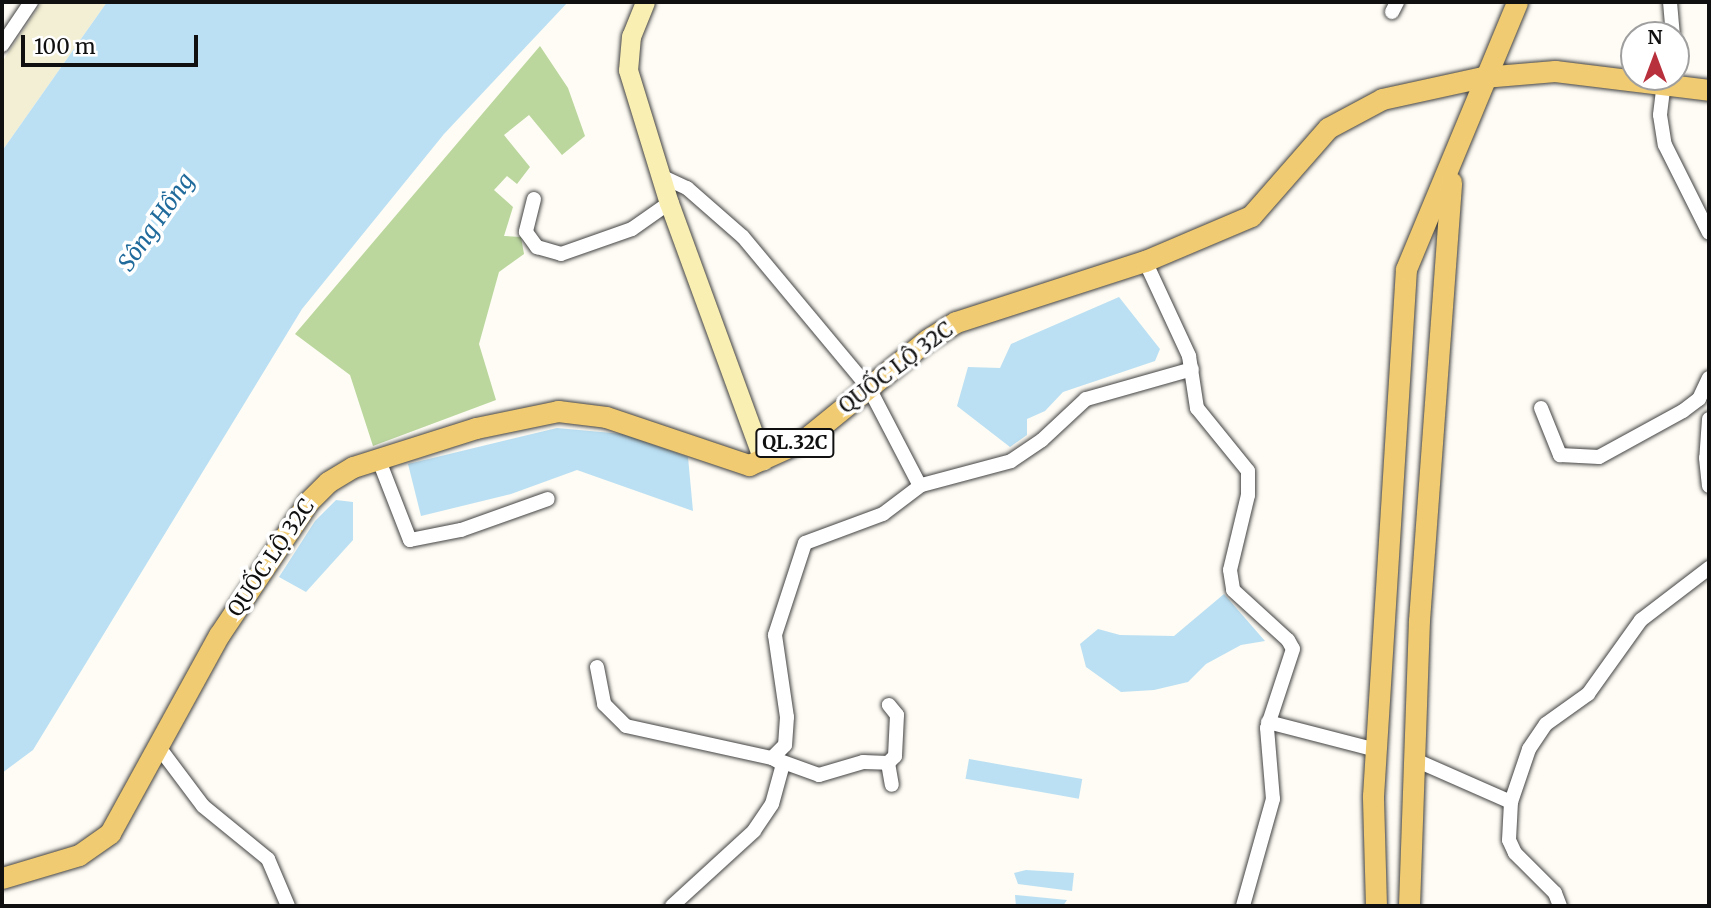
<!DOCTYPE html>
<html>
<head>
<meta charset="utf-8">
<style>
  body { margin:0 }
  #map { position:relative; width:1711px; height:908px; overflow:hidden; background:#fefcf4; font-family:Merriweather,serif }
  div>[style] { position:absolute }
  .farmland>* { inset:0; background:#f3efd4 }
  .forest>* { inset:0; background:#bbd79e }
  .water>* { inset:0; background:#bbe0f3; transform-origin:0 0 }
  .roads { filter:drop-shadow(0 0 2px #434343) drop-shadow(0 0 2px #434343) }
  .street>* { height:14px; margin:-7px; padding:0 7px; transform-origin:7px; border-radius:7px; background:#fff }
  .secondary>* { height:19px; margin:-9.5px; padding:0 9.5px; transform-origin:9.5px; border-radius:9.5px; background:#faefb3 }
  .primary>* { height:21px; margin:-10.5px; padding:0 10.5px; transform-origin:10.5px; border-radius:10.5px; background:#f0cb72 }
  span { translate:-50% -50%; white-space:nowrap; text-align:center; line-height:1.15; -webkit-text-stroke:7px #fff; paint-order:stroke }
  .shield-label span { padding:2px 5px; background:#fff; border:2px solid; border-radius:5px; -webkit-text-stroke-width:0 }
  .shield-label { font-size:19px; color:#101010; font-weight:700 }
  .street-label { font-size:21px; color:#101010 }
  .water-label { font-size:23px; color:#206b9b; font-style:italic }
  .frame { position:absolute; inset:0; border:4px solid #101010; pointer-events:none }
  .north { position:absolute; left:1620px; top:21px; width:70px; height:70px; box-sizing:border-box; background:#fff; border:2px solid #9f9f9f; border-radius:50%; rotate:0deg; font-size:19px; font-weight:700; line-height:28px; text-align:center; color:#101010 }
  .north::after { content:''; display:block; margin:auto; width:24px; height:32px; background:#b8303c; clip-path:polygon(50% 0,100% 100%,50% 72%,0 100%) }
  .scale { position:absolute; left:21px; top:35px; width:177px; height:32px; box-sizing:border-box; border:4px solid #101010; border-top:0; padding-left:9px; font-size:21px; line-height:24px; white-space:nowrap; color:#101010; -webkit-text-stroke:5px #fff; paint-order:stroke }
</style>
</head>
<body>
<div id="map">
  <div class="farmland">
    <div style="clip-path:polygon(42px 2px,107px 2px,2px 151px,2px 62px)"></div>
  </div>
  <div class="forest">
    <div style="clip-path:polygon(540px 46px,568px 88px,585px 136px,562px 155px,529px 115px,504px 135px,530px 167px,517px 184px,507px 176px,494px 190px,513px 207px,504px 236px,521px 237px,524px 254px,499px 272px,479px 344px,496px 400px,373px 446px,350px 375px,295px 334px)"></div>
  </div>
  <div class="water">
    <div style="clip-path:polygon(107px 2px,568px 2px,444px 134px,302px 309px,33px 750px,2px 773px,2px 151px)"></div>
    <div style="clip-path:polygon(1119px 297px,1160px 349px,1155px 361px,1063px 392px,1045px 411px,1027px 419px,1027px 435px,1010px 447px,957px 406px,968px 367px,1000px 368px,1011px 344px)"></div>
    <div style="clip-path:polygon(557px 428px,623px 434px,688px 457px,693px 511px,577px 470px,511px 494px,421px 516px,408px 464px)"></div>
    <div style="clip-path:polygon(336px 500px,353px 502px,353px 540px,306px 592px,279px 577px,315px 521px)"></div>
    <div style="clip-path:polygon(1224px 594px,1265px 641px,1241px 645px,1206px 664px,1188px 682px,1154px 690px,1121px 692px,1086px 667px,1080px 644px,1098px 629px,1120px 635px,1174px 636px)"></div>
    <div style="left:969px;top:759px;width:115px;height:20px;rotate:10deg"></div>
    <div style="clip-path:polygon(1026px 870px,1074px 873px,1072px 891px,1018px 884px,1014px 873px)"></div>
    <div style="clip-path:polygon(1015px 895px,1067px 900px,1063px 906px,1016px 906px)"></div>
  </div>
  <div class="roads">
    <div class="street">
      <div style="left:1670px;top:2px;width:33px;rotate:85deg"></div>
      <div style="left:1392px;top:12px;width:11px;rotate:-63deg"></div>
      <div style="left:2px;top:45px;width:52px;rotate:-56deg"></div>
      <div style="left:1664px;top:82px;width:33px;rotate:97deg"></div>
      <div style="left:1660px;top:115px;width:30px;rotate:81deg"></div>
      <div style="left:1665px;top:145px;width:98px;rotate:63.4deg"></div>
      <div style="left:661px;top:176px;width:29px;rotate:25deg"></div>
      <div style="left:687px;top:188px;width:74px;rotate:41.2deg"></div>
      <div style="left:743px;top:237px;width:197px;rotate:50.2deg"></div>
      <div style="left:869px;top:388px;width:110px;rotate:62.5deg"></div>
      <div style="left:920px;top:486px;width:46px;rotate:142.9deg"></div>
      <div style="left:883px;top:514px;width:83px;rotate:159.6deg"></div>
      <div style="left:805px;top:543px;width:97px;rotate:108.1deg"></div>
      <div style="left:775px;top:635px;width:83px;rotate:81.7deg"></div>
      <div style="left:787px;top:717px;width:28px;rotate:94deg"></div>
      <div style="left:785px;top:745px;width:18px;rotate:135deg"></div>
      <div style="left:772px;top:758px;width:13px;rotate:29deg"></div>
      <div style="left:783px;top:764px;width:41px;rotate:105.4deg"></div>
      <div style="left:772px;top:804px;width:32px;rotate:124deg"></div>
      <div style="left:754px;top:831px;width:111px;rotate:137.6deg"></div>
      <div style="left:534px;top:199px;width:34px;rotate:104deg"></div>
      <div style="left:526px;top:232px;width:19px;rotate:54deg"></div>
      <div style="left:537px;top:247px;width:25px;rotate:16deg"></div>
      <div style="left:561px;top:254px;width:75px;rotate:-19.4deg"></div>
      <div style="left:632px;top:229px;width:45px;rotate:-35.1deg"></div>
      <div style="left:1145px;top:261px;width:105px;rotate:65.1deg"></div>
      <div style="left:1189px;top:356px;width:53px;rotate:81.3deg"></div>
      <div style="left:1197px;top:408px;width:81px;rotate:51deg"></div>
      <div style="left:1248px;top:471px;width:24px;rotate:90deg"></div>
      <div style="left:1248px;top:495px;width:77px;rotate:103.5deg"></div>
      <div style="left:1230px;top:570px;width:20px;rotate:81deg"></div>
      <div style="left:1233px;top:590px;width:74px;rotate:42.3deg"></div>
      <div style="left:1288px;top:640px;width:10px;rotate:61deg"></div>
      <div style="left:1293px;top:649px;width:83px;rotate:108.2deg"></div>
      <div style="left:1267px;top:728px;width:71px;rotate:85.2deg"></div>
      <div style="left:1273px;top:799px;width:111px;rotate:105.7deg"></div>
      <div style="left:1541px;top:408px;width:51px;rotate:68deg"></div>
      <div style="left:1560px;top:455px;width:39px;rotate:3deg"></div>
      <div style="left:1599px;top:457px;width:96px;rotate:-28.7deg"></div>
      <div style="left:1683px;top:411px;width:20px;rotate:-37deg"></div>
      <div style="left:1699px;top:399px;width:23px;rotate:-65deg"></div>
      <div style="left:1709px;top:419px;width:39px;rotate:94deg"></div>
      <div style="left:1706px;top:458px;width:28px;rotate:84deg"></div>
      <div style="left:378px;top:458px;width:88px;rotate:68.7deg"></div>
      <div style="left:410px;top:540px;width:52px;rotate:-11.1deg"></div>
      <div style="left:461px;top:530px;width:92px;rotate:-19.6deg"></div>
      <div style="left:918px;top:486px;width:96px;rotate:-15deg"></div>
      <div style="left:1011px;top:461px;width:37px;rotate:-34deg"></div>
      <div style="left:1042px;top:440px;width:60px;rotate:-43deg"></div>
      <div style="left:1086px;top:399px;width:110px;rotate:-15.8deg"></div>
      <div style="left:597px;top:667px;width:38px;rotate:79deg"></div>
      <div style="left:604px;top:704px;width:31px;rotate:45deg"></div>
      <div style="left:626px;top:726px;width:149px;rotate:12.4deg"></div>
      <div style="left:772px;top:758px;width:50px;rotate:19.9deg"></div>
      <div style="left:819px;top:775px;width:46px;rotate:-16.5deg"></div>
      <div style="left:863px;top:762px;width:25px;rotate:2deg"></div>
      <div style="left:888px;top:763px;width:10px;rotate:-45deg"></div>
      <div style="left:895px;top:756px;width:41px;rotate:-87.2deg"></div>
      <div style="left:897px;top:715px;width:13px;rotate:-129deg"></div>
      <div style="left:1268px;top:722px;width:112px;rotate:14.5deg"></div>
      <div style="left:158px;top:746px;width:75px;rotate:53.1deg"></div>
      <div style="left:203px;top:806px;width:84px;rotate:39.2deg"></div>
      <div style="left:268px;top:859px;width:51px;rotate:66.9deg"></div>
      <div style="left:1413px;top:759px;width:107px;rotate:23.7deg"></div>
      <div style="left:888px;top:763px;width:22px;rotate:80deg"></div>
      <div style="left:1560px;top:906px;width:14px;rotate:-111deg"></div>
      <div style="left:1555px;top:893px;width:57px;rotate:-135deg"></div>
      <div style="left:1515px;top:853px;width:14px;rotate:-115deg"></div>
      <div style="left:1509px;top:840px;width:38px;rotate:-87deg"></div>
      <div style="left:1511px;top:802px;width:56px;rotate:-71.2deg"></div>
      <div style="left:1529px;top:749px;width:30px;rotate:-56deg"></div>
      <div style="left:1546px;top:724px;width:52px;rotate:-35.5deg"></div>
      <div style="left:1588px;top:694px;width:91px;rotate:-54.4deg"></div>
      <div style="left:1641px;top:620px;width:86px;rotate:-37.4deg"></div>
    </div>
    <div class="secondary">
      <div style="left:645px;top:2px;width:37px;rotate:112deg"></div>
      <div style="left:631px;top:36px;width:34px;rotate:95deg"></div>
      <div style="left:628px;top:70px;width:139px;rotate:72.9deg"></div>
      <div style="left:669px;top:203px;width:274px;rotate:69.9deg"></div>
    </div>
    <div class="primary">
      <div style="left:2px;top:878px;width:80px;rotate:-16.6deg"></div>
      <div style="left:79px;top:855px;width:38px;rotate:-35deg"></div>
      <div style="left:110px;top:833px;width:226px;rotate:-61.2deg"></div>
      <div style="left:219px;top:635px;width:160px;rotate:-56.2deg"></div>
      <div style="left:308px;top:502px;width:28px;rotate:-45deg"></div>
      <div style="left:328px;top:482px;width:29px;rotate:-31deg"></div>
      <div style="left:353px;top:467px;width:129px;rotate:-17.6deg"></div>
      <div style="left:476px;top:428px;width:84px;rotate:-11.7deg"></div>
      <div style="left:558px;top:411px;width:48px;rotate:7.1deg"></div>
      <div style="left:606px;top:417px;width:151px;rotate:18.6deg"></div>
      <div style="left:749px;top:465px;width:60px;rotate:-24.4deg"></div>
      <div style="left:804px;top:440px;width:159px;rotate:-39.1deg"></div>
      <div style="left:927px;top:340px;width:34px;rotate:-32deg"></div>
      <div style="left:956px;top:322px;width:199px;rotate:-17.9deg"></div>
      <div style="left:1145px;top:261px;width:115px;rotate:-23deg"></div>
      <div style="left:1251px;top:216px;width:117px;rotate:-48.8deg"></div>
      <div style="left:1328px;top:128px;width:61px;rotate:-28.2deg"></div>
      <div style="left:1382px;top:99px;width:103px;rotate:-12.3deg"></div>
      <div style="left:1483px;top:77px;width:72px;rotate:-4.8deg"></div>
      <div style="left:1555px;top:71px;width:155px;rotate:7deg"></div>
      <div style="left:1376px;top:906px;width:110px;rotate:-91.6deg"></div>
      <div style="left:1373px;top:796px;width:528px;rotate:-86.42deg"></div>
      <div style="left:1406px;top:269px;width:289px;rotate:-67.4deg"></div>
      <div style="left:1409px;top:906px;width:286px;rotate:-88deg"></div>
      <div style="left:1419px;top:620px;width:439px;rotate:-85.8deg"></div>
    </div>
  </div>
  <div class="shield-label">
    <span style="left:795px;top:443px">QL.32C</span>
  </div>
  <div class="street-label">
    <span style="left:896px;top:368px;rotate:-37deg">QUỐC LỘ 32C</span>
    <span style="left:271px;top:558px;rotate:-56deg">QUỐC LỘ 32C</span>
  </div>
  <div class="water-label">
    <span style="left:156px;top:222px;rotate:-55deg">Sông Hồng</span>
  </div>
  <div class="frame"></div>
  <div class="north">N</div>
  <div class="scale">100 m</div>
</div>
</body>
</html>
